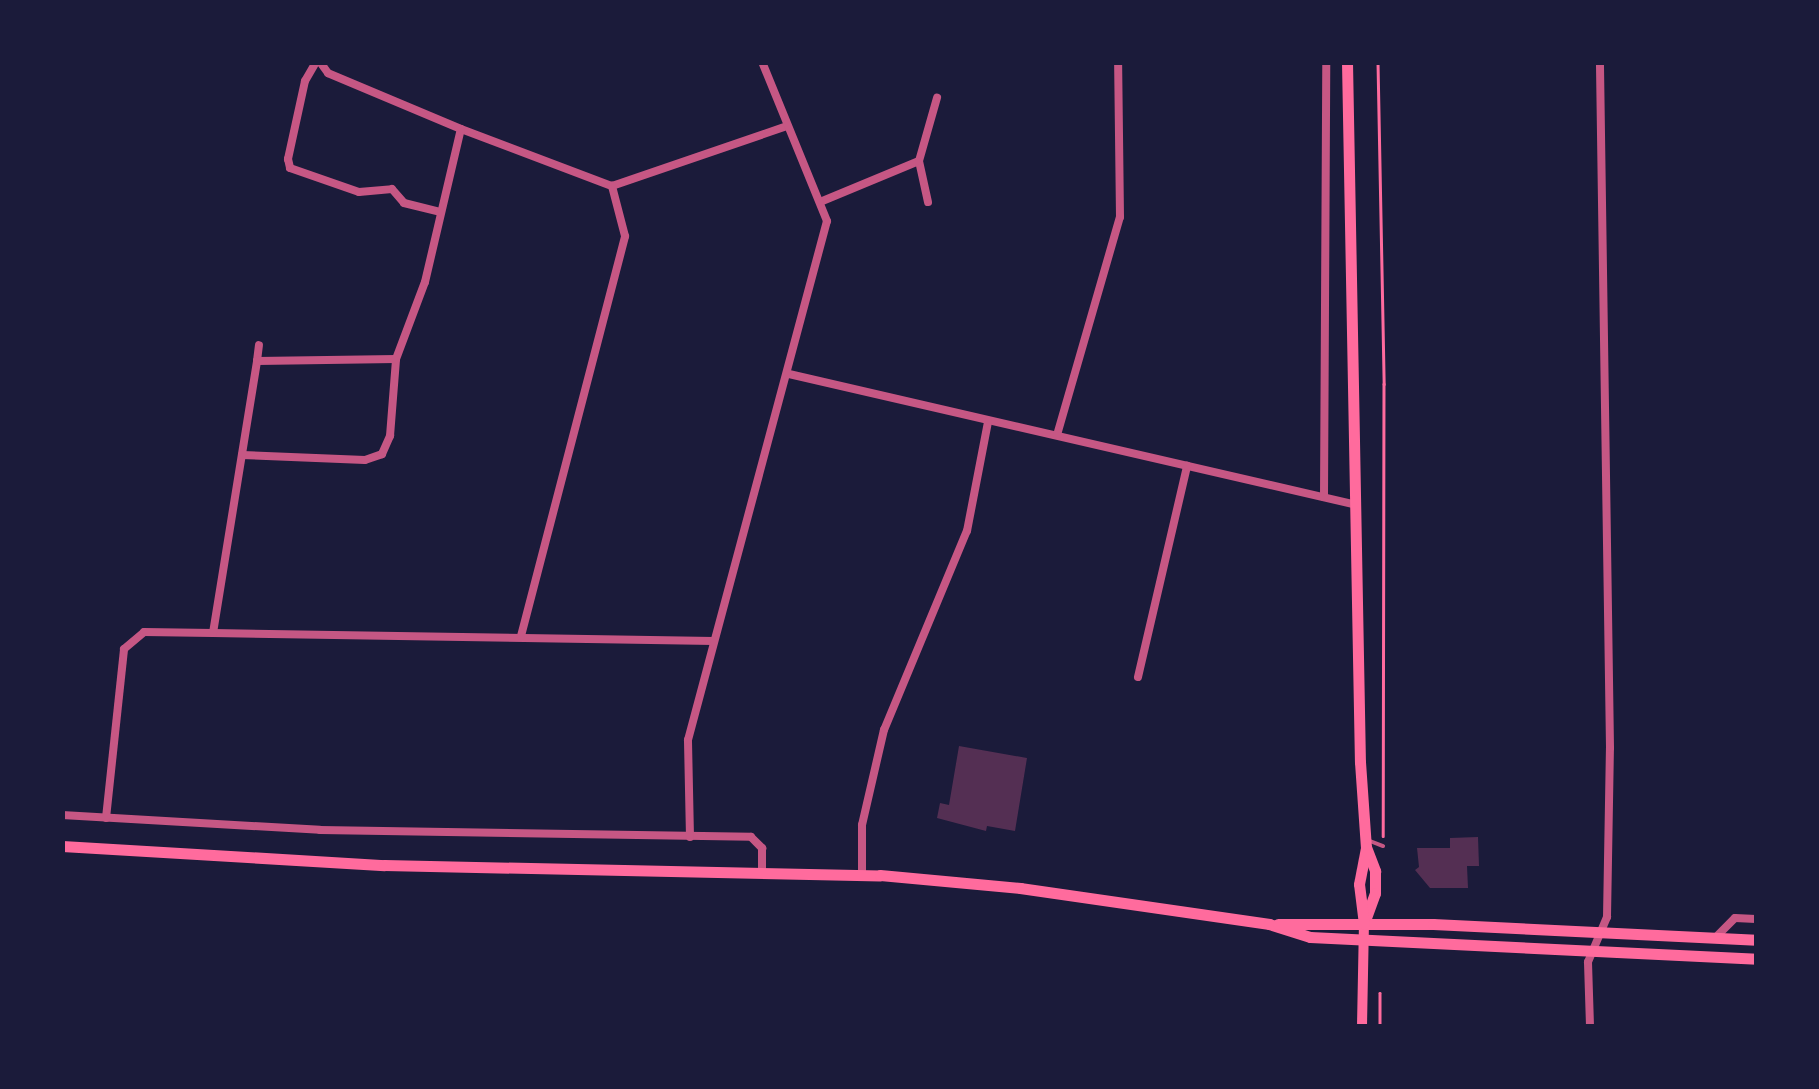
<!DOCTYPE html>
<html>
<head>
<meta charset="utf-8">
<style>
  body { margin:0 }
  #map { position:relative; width:1819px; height:1089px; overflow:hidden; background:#1b1b3a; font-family:Barlow,sans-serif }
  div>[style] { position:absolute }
  .building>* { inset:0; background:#542f53 }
  .path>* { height:2.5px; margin:-1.25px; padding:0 1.25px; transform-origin:1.25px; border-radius:1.25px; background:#ff6b9d }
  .service>* { height:4px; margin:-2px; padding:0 2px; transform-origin:2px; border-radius:2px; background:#c65784 }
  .minor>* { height:8px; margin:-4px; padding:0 4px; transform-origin:4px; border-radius:4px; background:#c65784 }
  .secondary>* { height:10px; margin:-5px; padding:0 5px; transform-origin:5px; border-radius:5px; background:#ff6b9d }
  .primary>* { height:11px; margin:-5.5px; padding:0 5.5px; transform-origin:5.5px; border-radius:5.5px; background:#ff6b9d }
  span { translate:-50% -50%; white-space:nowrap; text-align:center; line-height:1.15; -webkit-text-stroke:8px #1b1b3a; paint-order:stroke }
  .frame { position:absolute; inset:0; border:65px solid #1b1b3a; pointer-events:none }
</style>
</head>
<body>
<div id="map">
  <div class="building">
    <div style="clip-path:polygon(959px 746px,1027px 758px,1015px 831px,987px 826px,986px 831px,937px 818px,940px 803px,949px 805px)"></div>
    <div style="clip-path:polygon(1478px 837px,1479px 866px,1467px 866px,1468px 888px,1430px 888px,1415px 870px,1419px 867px,1417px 848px,1450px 848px,1450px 838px)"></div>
  </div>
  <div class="path">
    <div style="left:1378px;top:62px;width:322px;rotate:88.9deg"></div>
    <div style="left:1384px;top:384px;width:452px;rotate:90.1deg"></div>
    <div style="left:1380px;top:993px;width:33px;rotate:90deg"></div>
  </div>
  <div class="service">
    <div style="left:1370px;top:841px;width:14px;rotate:21deg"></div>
  </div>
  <div class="minor">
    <div style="left:316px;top:62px;width:22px;rotate:120deg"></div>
    <div style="left:305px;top:81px;width:80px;rotate:102.3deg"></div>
    <div style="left:288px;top:159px;width:9px;rotate:77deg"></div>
    <div style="left:290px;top:168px;width:73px;rotate:19.2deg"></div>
    <div style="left:359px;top:192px;width:33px;rotate:-5deg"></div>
    <div style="left:392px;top:189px;width:18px;rotate:49deg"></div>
    <div style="left:404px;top:203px;width:36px;rotate:14deg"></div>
    <div style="left:461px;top:129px;width:161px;rotate:20.7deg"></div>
    <div style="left:612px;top:186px;width:185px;rotate:-18.9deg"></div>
    <div style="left:919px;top:161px;width:42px;rotate:77.6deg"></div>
    <div style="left:820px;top:202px;width:107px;rotate:-22.5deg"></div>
    <div style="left:919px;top:161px;width:66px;rotate:-74.1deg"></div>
    <div style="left:257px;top:361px;width:16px;rotate:-83deg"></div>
    <div style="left:789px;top:374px;width:579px;rotate:12.98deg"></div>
    <div style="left:1057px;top:435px;width:227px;rotate:-73.9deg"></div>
    <div style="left:1120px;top:217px;width:155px;rotate:-90.7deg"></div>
    <div style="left:242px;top:455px;width:123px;rotate:2.3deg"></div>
    <div style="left:365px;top:460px;width:18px;rotate:-19deg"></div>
    <div style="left:382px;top:454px;width:20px;rotate:-66deg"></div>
    <div style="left:390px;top:436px;width:77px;rotate:-85.5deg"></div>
    <div style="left:1324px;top:497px;width:435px;rotate:-89.7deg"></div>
    <div style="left:213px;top:633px;width:501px;rotate:0.91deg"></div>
    <div style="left:521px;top:636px;width:413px;rotate:-75.4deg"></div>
    <div style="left:625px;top:236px;width:52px;rotate:-104.6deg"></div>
    <div style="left:1138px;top:677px;width:217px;rotate:-76.9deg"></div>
    <div style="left:62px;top:815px;width:258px;rotate:3.3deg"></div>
    <div style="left:320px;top:830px;width:431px;rotate:0.9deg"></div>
    <div style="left:751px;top:837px;width:16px;rotate:45deg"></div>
    <div style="left:762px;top:848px;width:24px;rotate:90deg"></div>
    <div style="left:106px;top:818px;width:170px;rotate:-83.9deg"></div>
    <div style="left:124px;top:649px;width:26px;rotate:-40deg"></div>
    <div style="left:144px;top:632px;width:69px;rotate:0.8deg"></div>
    <div style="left:213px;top:633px;width:276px;rotate:-80.8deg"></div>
    <div style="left:257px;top:361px;width:139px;rotate:-0.8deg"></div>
    <div style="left:396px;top:359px;width:82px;rotate:-69.4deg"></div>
    <div style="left:425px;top:282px;width:157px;rotate:-76.8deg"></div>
    <div style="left:461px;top:129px;width:144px;rotate:-157.2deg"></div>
    <div style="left:328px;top:73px;width:14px;rotate:-126deg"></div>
    <div style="left:690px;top:837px;width:97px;rotate:-91.2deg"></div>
    <div style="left:688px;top:740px;width:537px;rotate:-75.01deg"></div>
    <div style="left:827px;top:221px;width:172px;rotate:-112.2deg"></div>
    <div style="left:862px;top:874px;width:49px;rotate:-90deg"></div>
    <div style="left:862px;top:825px;width:98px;rotate:-77deg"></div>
    <div style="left:884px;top:730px;width:216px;rotate:-67.4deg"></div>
    <div style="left:967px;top:531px;width:111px;rotate:-79.1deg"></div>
    <div style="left:1715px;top:938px;width:28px;rotate:-45deg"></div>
    <div style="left:1735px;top:918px;width:21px;rotate:3deg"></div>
    <div style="left:1590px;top:1026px;width:64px;rotate:-91.8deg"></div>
    <div style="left:1588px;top:962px;width:49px;rotate:-67.1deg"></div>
    <div style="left:1607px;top:917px;width:169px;rotate:-89deg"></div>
    <div style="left:1610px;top:748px;width:686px;rotate:-90.84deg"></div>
  </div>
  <div class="secondary">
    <div style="left:1362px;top:1026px;width:102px;rotate:-88.9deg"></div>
  </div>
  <div class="primary">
    <div style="left:1347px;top:62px;width:700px;rotate:88.94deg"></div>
    <div style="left:1360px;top:762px;width:85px;rotate:86deg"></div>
    <div style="left:1366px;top:847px;width:26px;rotate:69deg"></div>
    <div style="left:1375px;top:871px;width:22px;rotate:90deg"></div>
    <div style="left:1375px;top:893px;width:33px;rotate:110deg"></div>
    <div style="left:62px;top:846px;width:323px;rotate:3.4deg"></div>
    <div style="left:384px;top:865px;width:496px;rotate:1.2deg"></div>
    <div style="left:880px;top:875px;width:141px;rotate:5.3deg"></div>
    <div style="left:1020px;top:888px;width:252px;rotate:8.2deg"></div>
    <div style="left:1269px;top:924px;width:43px;rotate:17.6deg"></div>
    <div style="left:1310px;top:937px;width:447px;rotate:2.8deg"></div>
    <div style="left:1278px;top:924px;width:155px"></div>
    <div style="left:1433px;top:924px;width:323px;rotate:2.8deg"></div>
    <div style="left:1364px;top:924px;width:40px;rotate:-97.1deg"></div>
    <div style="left:1359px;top:884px;width:36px;rotate:-79deg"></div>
  </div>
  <div class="frame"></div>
</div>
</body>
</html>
